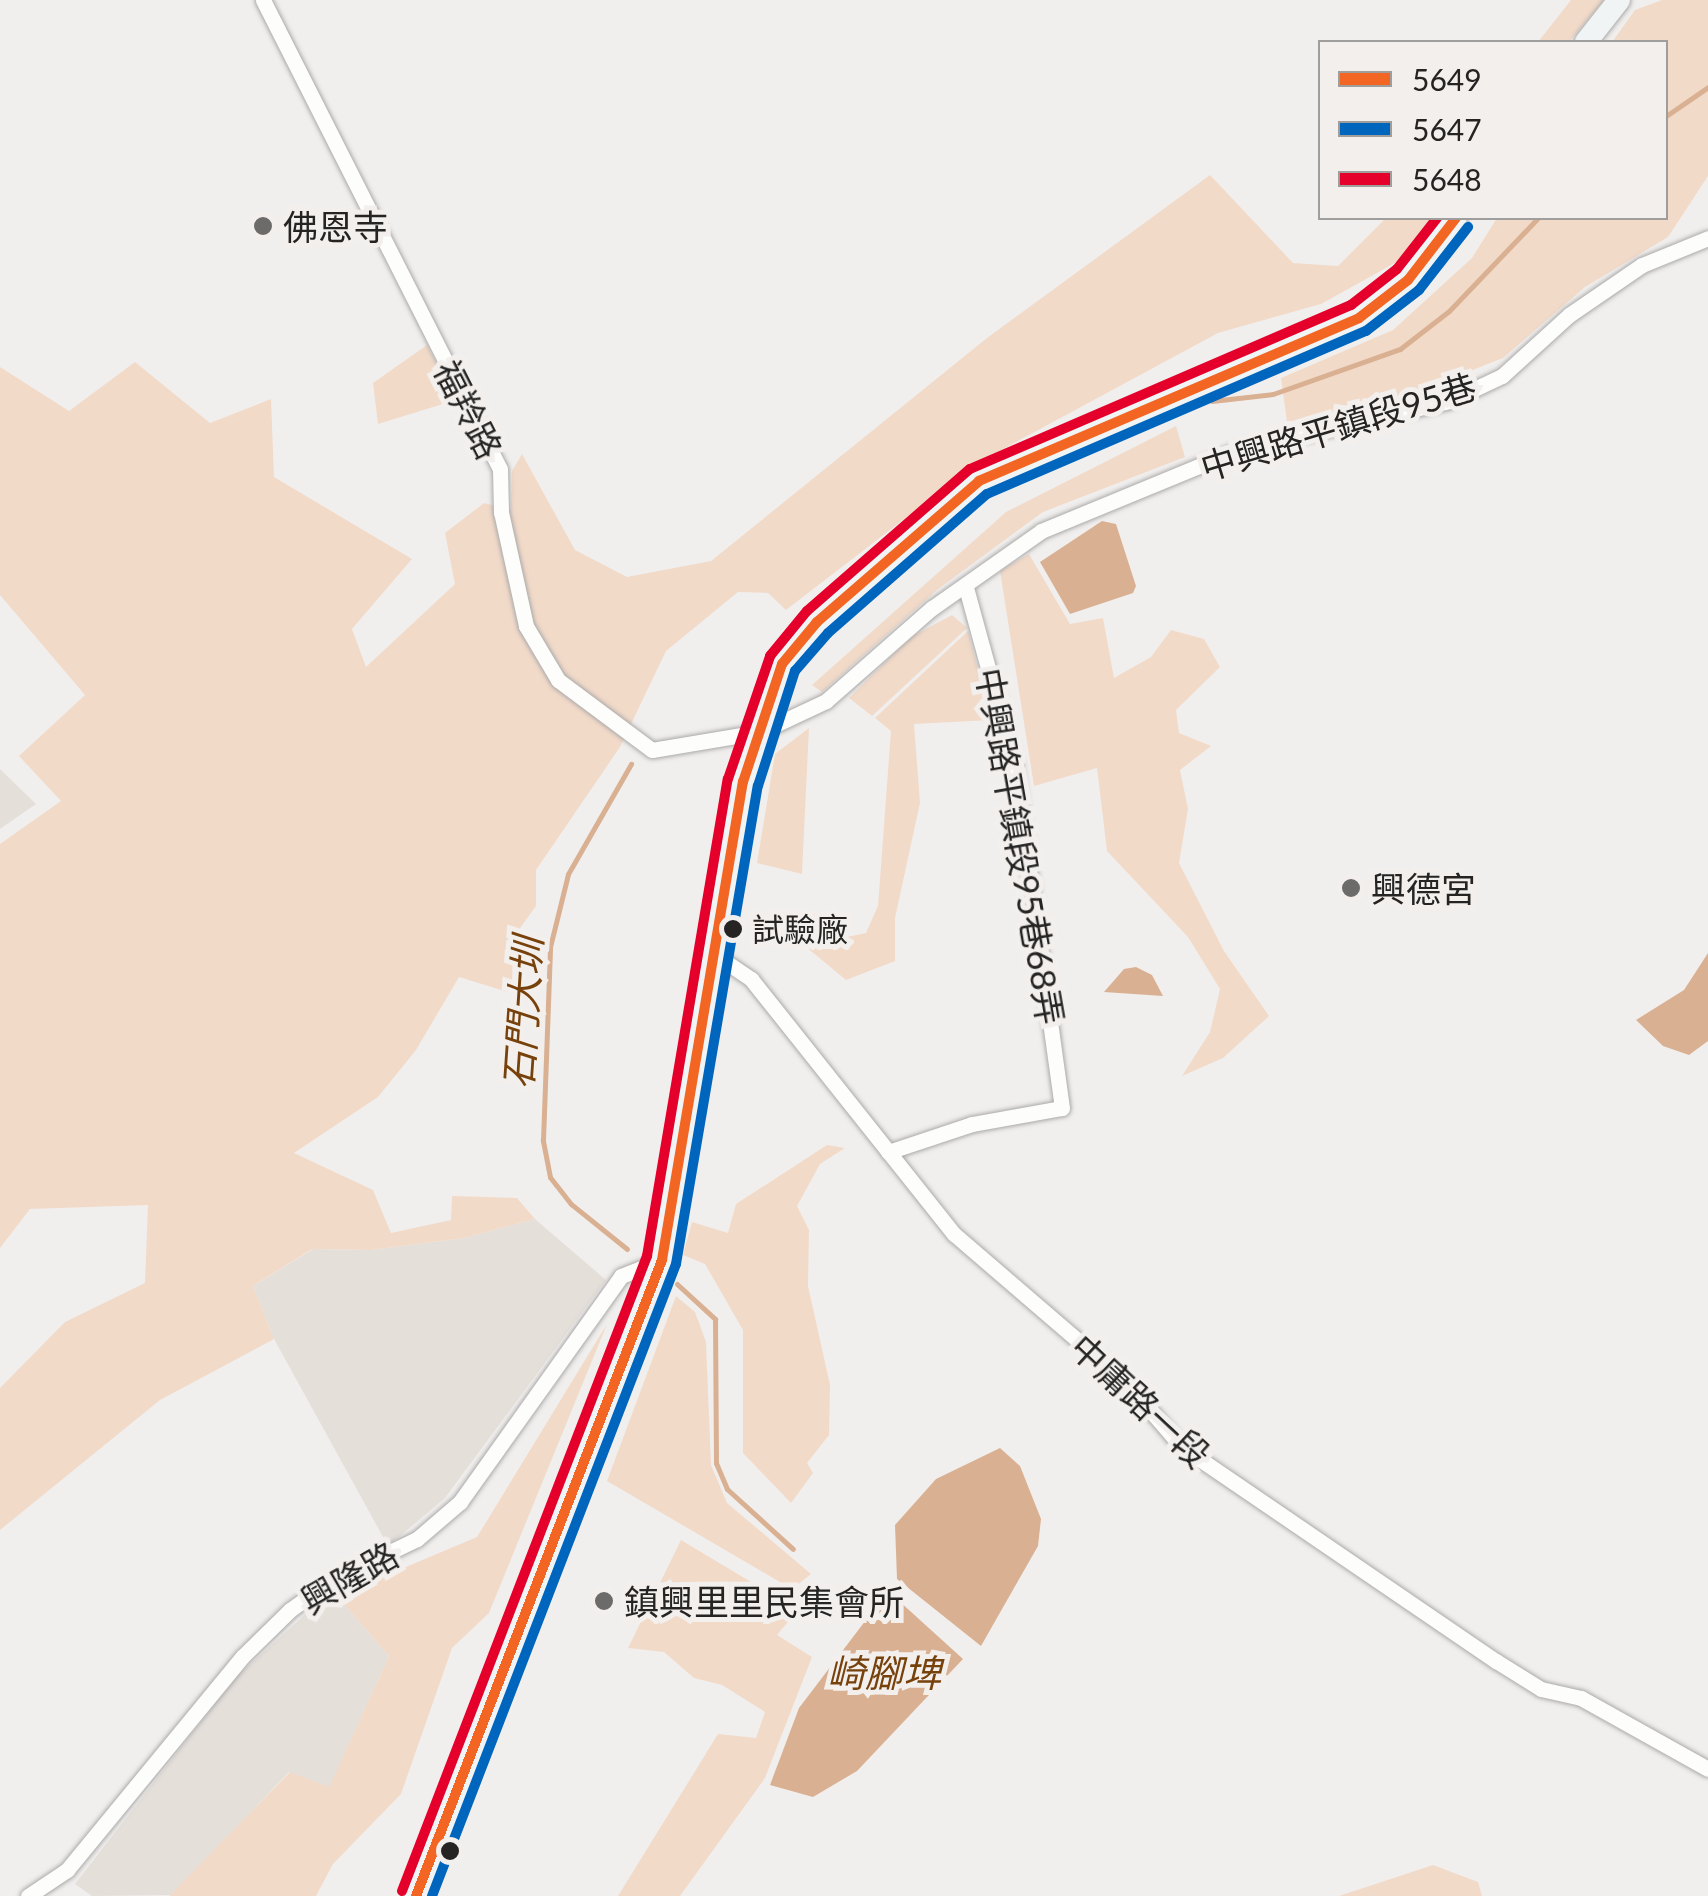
<!DOCTYPE html>
<html>
<head>
<meta charset="utf-8">
<style>
  body { margin:0 }
  #map { position:relative; width:1708px; height:1896px; overflow:hidden; background:#f1efee; font-family:Lato,"Noto Sans TC",sans-serif }
  div>[style] { position:absolute }
  .built>* { inset:0; background:#e5dfda }
  .green>* { inset:0; background:#f2dac9 }
  .water>* { inset:0; background:#d9b091 }
  .stream>* { height:5px; margin:-2.5px; padding:0 2.5px; transform-origin:2.5px; border-radius:2.5px; background:#d9b091 }
  .roads { filter:drop-shadow(0 0 2px #abaaa9) drop-shadow(0 0 2px #abaaa9) }
  .street>* { height:15px; margin:-7.5px; padding:0 7.5px; transform-origin:7.5px; border-radius:7.5px; background:#fdfdfc }
  .secondary>* { height:22px; margin:-11px; padding:0 11px; transform-origin:11px; border-radius:11px; background:#f1f4f4 }
  .bus-1>* { height:10px; margin:-5px; padding:0 5px; transform-origin:5px; border-radius:5px; background:#f26522 }
  .bus-2>* { height:10px; margin:-5px; padding:0 5px; transform-origin:5px; border-radius:5px; background:#0065bd }
  .bus-3>* { height:10px; margin:-5px; padding:0 5px; transform-origin:5px; border-radius:5px; background:#e4002b }
  .dots>* { width:28px; height:28px; translate:-50% -50%; box-sizing:border-box; border:5px solid #f2efed; border-radius:50% }
  span { translate:-50% -50%; white-space:nowrap; text-align:center; line-height:1.15; -webkit-text-stroke:10px #f2efed; paint-order:stroke }
  .bus-label { font-size:32px; color:#252423 }
  .left { translate:0 -50%; text-align:left }
  .poi-label { font-size:35px; color:#252423 }
  .street-label { font-size:35px; color:#252423 }
  .water-label { font-size:38px; color:#77410c; font-style:italic }
  .legend { position:absolute; left:1318px; top:40px; width:350px; height:180px; box-sizing:border-box; background:#f2efed; border:2px solid #a09e9c; margin:0; padding:12px 18px; list-style:none; font-size:30px; color:#252423 }
  .legend li { display:flex; align-items:center; gap:20px; height:50px }
  .legend b { width:50px; border:2px solid #a09e9c }
</style>
</head>
<body>
<div id="map">
  <div class="built">
    <div style="clip-path:polygon(0 769px,36px 804px,0 829px)"></div>
    <div style="clip-path:polygon(535px 1219px,606px 1280px,445px 1498px,388px 1546px,274px 1339px,253px 1286px,313px 1249px,371px 1250px,464px 1238px)"></div>
    <div style="clip-path:polygon(327px 1595px,337px 1596px,389px 1656px,329px 1788px,289px 1772px,172px 1895px,92px 1896px,75px 1884px,236px 1677px)"></div>
  </div>
  <div class="green">
    <div style="clip-path:polygon(1571px 0,1604px 0,1569px 42px,1538px 42px)"></div>
    <div style="clip-path:polygon(1662px 0,1708px 0,1708px 176px,1668px 237px,1585px 287px,1503px 358px,1407px 396px,1287px 422px,1281px 378px,1393px 330px,1472px 258px,1497px 218px,1666px 218px,1666px 42px,1612px 42px,1635px 10px)"></div>
    <div style="clip-path:polygon(1210px 175px,1293px 263px,1338px 266px,1386px 218px,1433px 218px,1402px 259px,1321px 304px,1218px 333px,977px 463px,786px 610px,768px 593px,738px 592px,666px 651px,620px 747px,536px 870px,536px 906px,515px 935px,511px 993px,459px 977px,416px 1050px,378px 1097px,294px 1153px,373px 1190px,391px 1233px,451px 1220px,452px 1196px,517px 1198px,535px 1219px,464px 1238px,371px 1250px,312px 1249px,253px 1286px,274px 1339px,160px 1400px,0 1530px,0 1388px,65px 1322px,145px 1283px,148px 1205px,30px 1209px,0 1248px,0 844px,61px 801px,19px 756px,85px 695px,0 595px,0 367px,69px 411px,135px 362px,210px 423px,271px 399px,274px 477px,412px 559px,352px 629px,366px 667px,455px 584px,445px 533px,484px 503px,511px 510px,512px 471px,522px 454px,575px 550px,627px 577px,711px 561px,987px 338px)"></div>
    <div style="clip-path:polygon(427px 345px,456px 400px,378px 424px,373px 383px)"></div>
    <div style="clip-path:polygon(1176px 426px,1185px 457px,1043px 512px,938px 589px,822px 692px,812px 685px,1006px 512px)"></div>
    <div style="clip-path:polygon(1029px 554px,1070px 624px,1103px 618px,1114px 678px,1151px 657px,1171px 630px,1204px 639px,1220px 667px,1176px 710px,1179px 733px,1211px 746px,1180px 770px,1188px 809px,1179px 863px,1224px 951px,1269px 1016px,1223px 1058px,1182px 1076px,1210px 1032px,1220px 989px,1188px 937px,1107px 851px,1097px 768px,1034px 786px,1000px 571px)"></div>
    <div style="clip-path:polygon(952px 615px,967px 628px,872px 716px,849px 698px,911px 637px)"></div>
    <div style="clip-path:polygon(968px 631px,991px 720px,914px 724px,920px 803px,895px 918px,895px 961px,846px 980px,794px 937px,815px 912px,842px 938px,866px 933px,878px 906px,891px 731px,875px 718px)"></div>
    <div style="clip-path:polygon(809px 728px,802px 874px,757px 863px,775px 754px)"></div>
    <div style="clip-path:polygon(827px 1145px,845px 1148px,820px 1164px,797px 1206px,809px 1230px,808px 1286px,830px 1385px,829px 1435px,807px 1463px,813px 1473px,791px 1503px,743px 1453px,743px 1330px,705px 1264px,683px 1255px,692px 1222px,728px 1233px,736px 1204px)"></div>
    <div style="clip-path:polygon(676px 1296px,695px 1312px,706px 1342px,711px 1465px,727px 1503px,811px 1574px,792px 1589px,607px 1481px)"></div>
    <div style="clip-path:polygon(607px 1324px,489px 1613px,452px 1648px,401px 1794px,333px 1864px,316px 1896px,169px 1896px,290px 1772px,329px 1787px,389px 1656px,337px 1596px,477px 1537px)"></div>
    <div style="clip-path:polygon(681px 1540px,798px 1610px,777px 1635px,812px 1657px,765px 1778px,680px 1896px,618px 1896px,718px 1734px,756px 1738px,765px 1712px,722px 1685px,694px 1678px,664px 1652px,628px 1648px)"></div>
    <div style="clip-path:polygon(1433px 1865px,1478px 1882px,1482px 1896px,1339px 1896px)"></div>
  </div>
  <div class="water">
    <div style="clip-path:polygon(1102px 521px,1116px 524px,1136px 586px,1133px 593px,1070px 614px,1040px 562px)"></div>
    <div style="clip-path:polygon(1708px 953px,1708px 1041px,1689px 1055px,1663px 1046px,1636px 1020px,1684px 990px)"></div>
    <div style="clip-path:polygon(1136px 967px,1152px 975px,1163px 996px,1104px 992px,1124px 969px)"></div>
    <div style="clip-path:polygon(1000px 1448px,1020px 1466px,1041px 1519px,1038px 1546px,981px 1646px,897px 1579px,895px 1525px,936px 1479px)"></div>
    <div style="clip-path:polygon(888px 1591px,963px 1659px,857px 1771px,813px 1797px,770px 1785px,799px 1708px)"></div>
  </div>
  <div class="stream">
    <div style="left:1666px;top:116px;width:51px;rotate:-34.6deg"></div>
    <div style="left:1212px;top:401px;width:61px;rotate:-6.5deg"></div>
    <div style="left:1273px;top:394px;width:135px;rotate:-19.5deg"></div>
    <div style="left:1400px;top:349px;width:62px;rotate:-37.8deg"></div>
    <div style="left:1449px;top:311px;width:129px;rotate:-46.3deg"></div>
    <div style="left:627px;top:1249px;width:72px;rotate:-141.2deg"></div>
    <div style="left:571px;top:1204px;width:34px;rotate:-128deg"></div>
    <div style="left:550px;top:1177px;width:38px;rotate:-101deg"></div>
    <div style="left:543px;top:1140px;width:193px;rotate:-87.9deg"></div>
    <div style="left:550px;top:947px;width:75px;rotate:-76.1deg"></div>
    <div style="left:568px;top:874px;width:127px;rotate:-60.2deg"></div>
    <div style="left:677px;top:1284px;width:52px;rotate:42.6deg"></div>
    <div style="left:715px;top:1319px;width:144px;rotate:89.6deg"></div>
    <div style="left:716px;top:1463px;width:28px;rotate:67deg"></div>
    <div style="left:727px;top:1489px;width:89px;rotate:42.3deg"></div>
  </div>
  <div class="roads">
    <div class="street">
      <div style="left:263px;top:0;width:525px;rotate:63.19deg"></div>
      <div style="left:500px;top:469px;width:43px;rotate:88.7deg"></div>
      <div style="left:501px;top:512px;width:117px;rotate:77.6deg"></div>
      <div style="left:526px;top:626px;width:63px;rotate:59.3deg"></div>
      <div style="left:558px;top:680px;width:117px;rotate:36.7deg"></div>
      <div style="left:652px;top:750px;width:109px;rotate:-9.5deg"></div>
      <div style="left:760px;top:732px;width:73px;rotate:-25.2deg"></div>
      <div style="left:826px;top:701px;width:141px;rotate:-41.3deg"></div>
      <div style="left:932px;top:608px;width:133px;rotate:-35.2deg"></div>
      <div style="left:1041px;top:531px;width:215px;rotate:-22.4deg"></div>
      <div style="left:1240px;top:449px;width:214px;rotate:-12.9deg"></div>
      <div style="left:1449px;top:401px;width:59px;rotate:-25.3deg"></div>
      <div style="left:1502px;top:376px;width:91px;rotate:-42.3deg"></div>
      <div style="left:1569px;top:315px;width:88px;rotate:-34.4deg"></div>
      <div style="left:1642px;top:265px;width:71px;rotate:-22.2deg"></div>
      <div style="left:714px;top:954px;width:45px;rotate:34deg"></div>
      <div style="left:751px;top:979px;width:326px;rotate:51.5deg"></div>
      <div style="left:954px;top:1234px;width:227px;rotate:40.7deg"></div>
      <div style="left:1126px;top:1382px;width:86px;rotate:49.3deg"></div>
      <div style="left:1182px;top:1447px;width:380px;rotate:34.3deg"></div>
      <div style="left:1496px;top:1661px;width:53px;rotate:31.9deg"></div>
      <div style="left:1541px;top:1689px;width:41px;rotate:12.7deg"></div>
      <div style="left:1581px;top:1698px;width:145px;rotate:29.2deg"></div>
      <div style="left:888px;top:1152px;width:89px;rotate:-18.4deg"></div>
      <div style="left:972px;top:1124px;width:91px;rotate:-10.1deg"></div>
      <div style="left:1062px;top:1108px;width:348px;rotate:-97.9deg"></div>
      <div style="left:1014px;top:763px;width:182px;rotate:-105.3deg"></div>
      <div style="left:28px;top:1896px;width:47px;rotate:-33.7deg"></div>
      <div style="left:67px;top:1870px;width:276px;rotate:-50.6deg"></div>
      <div style="left:242px;top:1657px;width:67px;rotate:-44.4deg"></div>
      <div style="left:290px;top:1610px;width:49px;rotate:-35.9deg"></div>
      <div style="left:330px;top:1581px;width:97px;rotate:-25.8deg"></div>
      <div style="left:417px;top:1539px;width:57px;rotate:-40.7deg"></div>
      <div style="left:460px;top:1502px;width:277px;rotate:-54.5deg"></div>
      <div style="left:621px;top:1276px;width:44px;rotate:-21.3deg"></div>
    </div>
    <div class="secondary">
      <div style="left:1586px;top:42px;width:53px;rotate:-51.8deg"></div>
      <div style="left:416px;top:1896px;width:682px;rotate:-68.85deg"></div>
      <div style="left:662px;top:1260px;width:485px;rotate:-80.4deg"></div>
      <div style="left:743px;top:782px;width:124px;rotate:-71.7deg"></div>
      <div style="left:782px;top:664px;width:55px;rotate:-50.2deg"></div>
      <div style="left:817px;top:622px;width:215px;rotate:-41deg"></div>
      <div style="left:979px;top:481px;width:413px;rotate:-23.2deg"></div>
      <div style="left:1359px;top:318px;width:62px;rotate:-37.8deg"></div>
      <div style="left:1408px;top:280px;width:78px;rotate:-52.3deg"></div>
    </div>
  </div>
  <div class="bus-1">
    <div style="left:416px;top:1896px;width:682px;rotate:-68.85deg"></div>
    <div style="left:662px;top:1260px;width:485px;rotate:-80.4deg"></div>
    <div style="left:743px;top:782px;width:124px;rotate:-71.7deg"></div>
    <div style="left:782px;top:664px;width:55px;rotate:-50.2deg"></div>
    <div style="left:817px;top:622px;width:215px;rotate:-41deg"></div>
    <div style="left:979px;top:481px;width:413px;rotate:-23.2deg"></div>
    <div style="left:1359px;top:318px;width:62px;rotate:-37.8deg"></div>
    <div style="left:1408px;top:280px;width:78px;rotate:-52.3deg"></div>
  </div>
  <div class="bus-2">
    <div style="left:432px;top:1896px;width:677px;rotate:-68.89deg"></div>
    <div style="left:676px;top:1264px;width:485px;rotate:-80.3deg"></div>
    <div style="left:758px;top:786px;width:121px;rotate:-72.2deg"></div>
    <div style="left:795px;top:671px;width:50px;rotate:-49deg"></div>
    <div style="left:828px;top:633px;width:211px;rotate:-41.2deg"></div>
    <div style="left:987px;top:494px;width:413px;rotate:-23.3deg"></div>
    <div style="left:1366px;top:331px;width:67px;rotate:-37.7deg"></div>
    <div style="left:1419px;top:290px;width:80px;rotate:-52.1deg"></div>
  </div>
  <div class="bus-3">
    <div style="left:402px;top:1891px;width:681px;rotate:-68.9deg"></div>
    <div style="left:647px;top:1256px;width:484px;rotate:-80.4deg"></div>
    <div style="left:728px;top:779px;width:130px;rotate:-71.1deg"></div>
    <div style="left:770px;top:656px;width:58px;rotate:-50.6deg"></div>
    <div style="left:807px;top:611px;width:216px;rotate:-41.1deg"></div>
    <div style="left:970px;top:469px;width:415px;rotate:-23.3deg"></div>
    <div style="left:1351px;top:305px;width:58px;rotate:-38deg"></div>
    <div style="left:1397px;top:269px;width:65px;rotate:-51.9deg"></div>
  </div>
  <div class="dots">
    <div style="left:263px;top:226px;background:#6c6b6a"></div>
    <div style="left:1351px;top:888px;background:#6c6b6a"></div>
    <div style="left:733px;top:929px;background:#252423"></div>
    <div style="left:604px;top:1601px;background:#6c6b6a"></div>
    <div style="left:450px;top:1851px;background:#252423"></div>
  </div>
  <div class="bus-label">
    <span class="left" style="left:752px;top:929px">試驗廠</span>
  </div>
  <div class="poi-label">
    <span class="left" style="left:283px;top:226px">佛恩寺</span>
    <span class="left" style="left:1371px;top:888px">興德宮</span>
    <span class="left" style="left:624px;top:1601px">鎮興里里民集會所</span>
  </div>
  <div class="street-label">
    <span style="left:469px;top:409px;rotate:63deg">福羚路</span>
    <span style="left:1338px;top:426px;rotate:-17deg">中興路平鎮段95巷</span>
    <span style="left:1021px;top:846px;rotate:80deg">中興路平鎮段95巷68弄</span>
    <span style="left:1141px;top:1400px;rotate:43deg">中庸路一段</span>
    <span style="left:349px;top:1577px;rotate:-30deg">興隆路</span>
  </div>
  <div class="water-label">
    <span style="left:523px;top:1013px;rotate:-86deg">石門大圳</span>
    <span style="left:884px;top:1673px">崎腳埤</span>
  </div>
  <ul class="legend">
  <li><b style="height:12px;background:#f26522"></b>5649</li>
  <li><b style="height:12px;background:#0065bd"></b>5647</li>
  <li><b style="height:12px;background:#e4002b"></b>5648</li>
  </ul>
</div>
</body>
</html>
